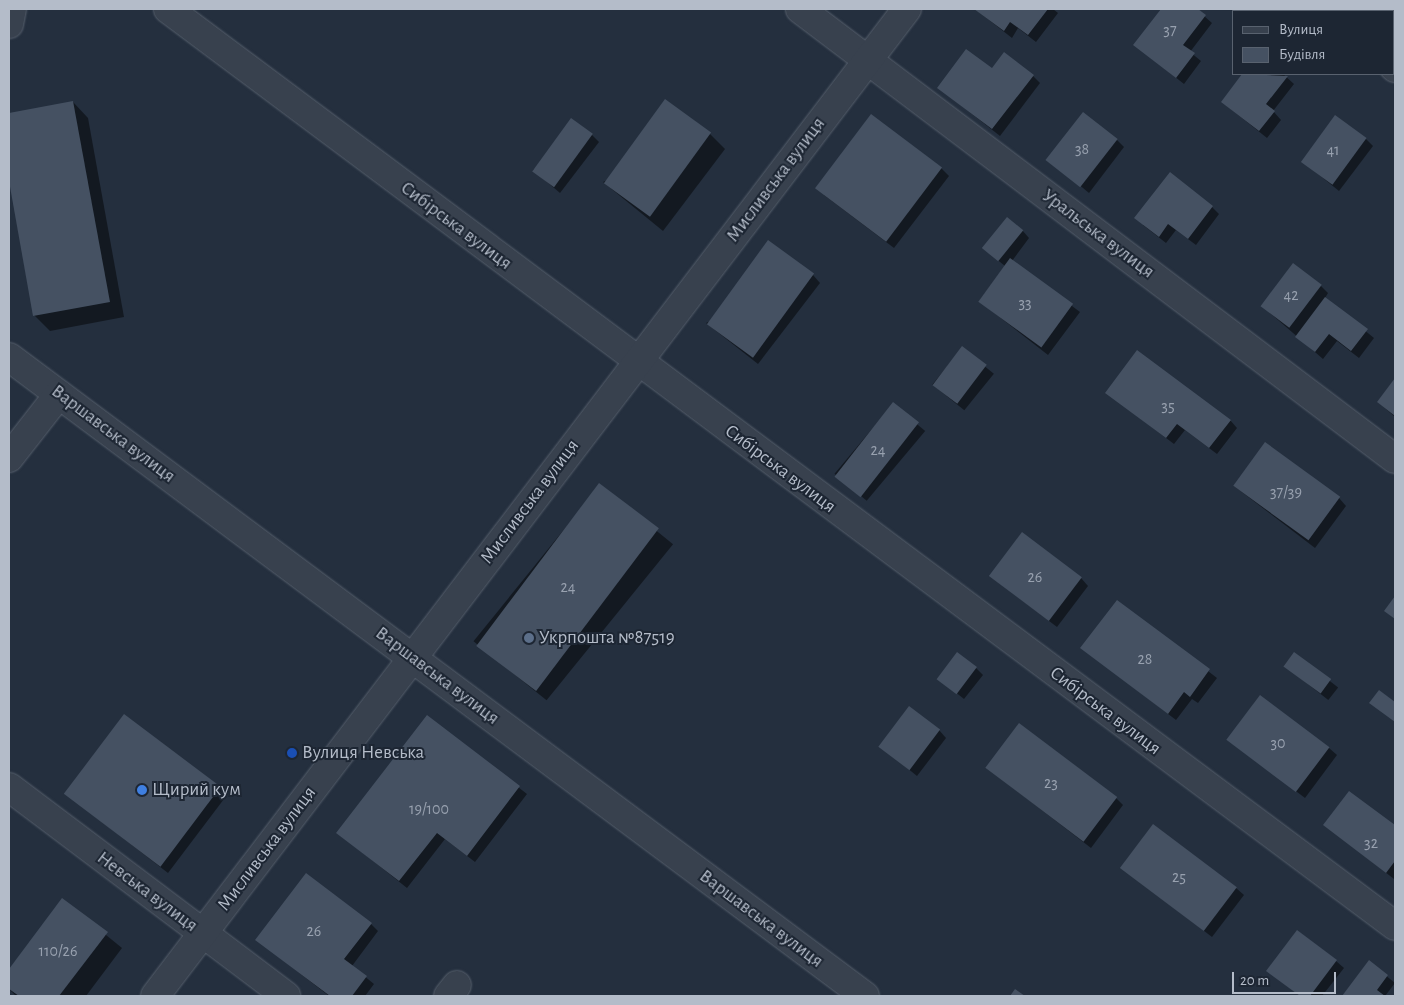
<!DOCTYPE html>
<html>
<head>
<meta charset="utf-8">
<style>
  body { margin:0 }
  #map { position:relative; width:1404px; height:1005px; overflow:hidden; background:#242f3e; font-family:"Alegreya Sans",sans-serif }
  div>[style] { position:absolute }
  .shadow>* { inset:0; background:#0007; transform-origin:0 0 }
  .building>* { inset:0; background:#455162; transform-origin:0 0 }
  .roads { filter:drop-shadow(0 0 1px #565f6c) drop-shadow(0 0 1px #565f6c) }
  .minor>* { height:28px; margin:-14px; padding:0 14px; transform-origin:14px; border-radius:14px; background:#38414e }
  .dots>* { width:14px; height:14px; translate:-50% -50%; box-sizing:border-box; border:2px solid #1d2633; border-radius:50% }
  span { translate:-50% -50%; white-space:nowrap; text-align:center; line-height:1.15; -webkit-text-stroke:4px #1d2633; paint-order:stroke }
  .number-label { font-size:16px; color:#98a1af }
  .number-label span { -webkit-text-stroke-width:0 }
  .street-label { font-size:19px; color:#b4bcc9 }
  .poi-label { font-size:19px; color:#b4bcc9 }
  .left { translate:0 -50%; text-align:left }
  .frame { position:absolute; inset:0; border:10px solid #b4bcc9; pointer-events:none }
  .legend { position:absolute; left:1232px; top:10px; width:162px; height:65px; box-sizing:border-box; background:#1d2633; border:1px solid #59626f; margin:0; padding:6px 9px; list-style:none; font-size:15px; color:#b4bcc9 }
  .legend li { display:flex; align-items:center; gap:10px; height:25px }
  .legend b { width:25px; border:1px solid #59626f }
  .scale { position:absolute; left:1232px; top:972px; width:104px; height:22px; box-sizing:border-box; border:2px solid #b4bcc9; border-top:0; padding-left:6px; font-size:15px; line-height:18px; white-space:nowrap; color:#b4bcc9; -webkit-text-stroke:4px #1d2633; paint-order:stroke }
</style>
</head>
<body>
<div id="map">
  <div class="shadow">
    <div style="clip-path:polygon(975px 9px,1053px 9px,1058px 13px,1036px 42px,1018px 28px,1012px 38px)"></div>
    <div style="clip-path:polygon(1163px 9px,1196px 9px,1212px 23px,1190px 52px,1201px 61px,1184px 84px,1135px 45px)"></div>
    <div style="clip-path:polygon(992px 70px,1033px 76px,1040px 83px,1000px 136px,939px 88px)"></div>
    <div style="clip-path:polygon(1244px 74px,1283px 74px,1294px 84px,1273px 111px,1281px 120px,1267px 138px,1222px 102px)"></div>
    <div style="clip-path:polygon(73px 102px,88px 118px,124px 317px,50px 331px,34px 315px,9px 174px,9px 114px)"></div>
    <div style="clip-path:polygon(710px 134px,725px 149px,663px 231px,603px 182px)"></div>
    <div style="clip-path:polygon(592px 135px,599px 142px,560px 193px,533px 170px)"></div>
    <div style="clip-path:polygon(1366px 139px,1373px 146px,1339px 191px,1302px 161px)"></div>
    <div style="clip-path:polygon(1117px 140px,1124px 147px,1089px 193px,1048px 159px)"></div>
    <div style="clip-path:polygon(941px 168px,949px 176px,894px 248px,824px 195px)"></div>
    <div style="clip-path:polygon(1212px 207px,1219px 214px,1196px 245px,1176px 230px,1166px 243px,1143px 225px)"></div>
    <div style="clip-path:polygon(1022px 230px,1029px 238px,1012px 261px,1080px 312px,1048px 355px,979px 301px,1005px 266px,984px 249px)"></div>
    <div style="clip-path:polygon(813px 275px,820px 283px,758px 364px,706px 323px)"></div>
    <div style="clip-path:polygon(1321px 286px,1328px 293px,1325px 298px,1374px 338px,1359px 358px,1337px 341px,1323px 359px,1270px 313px)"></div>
    <div style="left:962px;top:348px;width:41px;height:47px;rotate:39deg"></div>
    <div style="clip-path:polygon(1395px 380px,1395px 417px,1378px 402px)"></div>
    <div style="clip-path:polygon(1107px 393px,1230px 420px,1237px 428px,1217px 454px,1185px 430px,1174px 444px)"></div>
    <div style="left:893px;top:404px;width:42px;height:91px;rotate:40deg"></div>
    <div style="left:600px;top:485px;width:94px;height:201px;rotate:39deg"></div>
    <div style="clip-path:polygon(1234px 486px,1339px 498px,1346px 506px,1315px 548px)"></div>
    <div style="clip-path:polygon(990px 576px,1081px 578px,1088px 586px,1057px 627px)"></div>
    <div style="clip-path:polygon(1117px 601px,1217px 678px,1198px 703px,1192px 699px,1176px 720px,1082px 648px)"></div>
    <div style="left:1294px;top:653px;width:56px;height:16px;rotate:38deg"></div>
    <div style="clip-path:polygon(976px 668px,983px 675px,964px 699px,939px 679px)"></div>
    <div style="clip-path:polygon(427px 717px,527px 794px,475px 862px,445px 839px,407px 888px,338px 833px)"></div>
    <div style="clip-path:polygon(939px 730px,946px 738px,917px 776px,880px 746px)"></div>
    <div style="clip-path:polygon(1228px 739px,1329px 748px,1337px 755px,1305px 798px)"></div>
    <div style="clip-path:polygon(987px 768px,1116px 798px,1123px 805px,1091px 848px)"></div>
    <div style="clip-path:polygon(219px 787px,227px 795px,168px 873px,66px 794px)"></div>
    <div style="clip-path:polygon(1350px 793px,1395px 827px,1394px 879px,1325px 825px)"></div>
    <div style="clip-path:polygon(1122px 868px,1236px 888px,1244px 895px,1212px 937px)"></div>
    <div style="clip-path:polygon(63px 900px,122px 948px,86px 996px,16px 996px,9px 989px,9px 971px)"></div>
    <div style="clip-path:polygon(371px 924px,378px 931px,352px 966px,374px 984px,365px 996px,329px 996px,257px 940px)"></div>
    <div style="clip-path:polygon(1336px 961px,1344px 968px,1322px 996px,1300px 996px,1268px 970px)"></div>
    <div style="clip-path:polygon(1369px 962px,1395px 983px,1385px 996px,1343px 996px)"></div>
  </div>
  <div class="building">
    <div style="clip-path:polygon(974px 9px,1048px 9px,1028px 35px,1010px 22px,1004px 31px)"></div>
    <div style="clip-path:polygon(1161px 9px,1198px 9px,1206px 15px,1183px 45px,1195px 53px,1176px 78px,1133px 45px)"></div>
    <div style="clip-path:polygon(966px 49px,992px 68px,1004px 52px,1034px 75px,992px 129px,937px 88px)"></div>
    <div style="clip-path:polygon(1242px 74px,1288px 76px,1266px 104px,1275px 111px,1259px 131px,1221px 102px)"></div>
    <div style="left:665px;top:99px;width:57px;height:104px;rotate:36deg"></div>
    <div style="clip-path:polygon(73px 101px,110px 302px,33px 316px,9px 181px,9px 113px)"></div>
    <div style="left:1083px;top:112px;width:44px;height:61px;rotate:38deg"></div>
    <div style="left:871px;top:114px;width:89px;height:93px;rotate:37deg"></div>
    <div style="left:1335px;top:115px;width:39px;height:58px;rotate:36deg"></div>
    <div style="left:571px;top:118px;width:27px;height:66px;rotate:36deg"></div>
    <div style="clip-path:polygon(1170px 172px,1213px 206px,1188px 239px,1168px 224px,1159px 237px,1134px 218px)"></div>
    <div style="left:1007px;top:217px;width:21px;height:40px;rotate:39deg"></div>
    <div style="left:768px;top:240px;width:57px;height:104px;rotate:36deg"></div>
    <div style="left:1010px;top:258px;width:78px;height:54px;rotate:36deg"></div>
    <div style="left:1293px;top:263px;width:36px;height:54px;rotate:37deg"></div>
    <div style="clip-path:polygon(1325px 297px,1368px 329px,1351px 351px,1329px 334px,1315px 352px,1295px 337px)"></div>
    <div style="left:962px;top:346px;width:31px;height:49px;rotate:37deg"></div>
    <div style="clip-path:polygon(1137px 350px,1231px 420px,1209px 448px,1177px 424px,1166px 438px,1105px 393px)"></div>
    <div style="clip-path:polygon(1395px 378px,1395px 416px,1377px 402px)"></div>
    <div style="left:893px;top:402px;width:33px;height:95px;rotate:38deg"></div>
    <div style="left:1265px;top:442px;width:93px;height:54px;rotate:36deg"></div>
    <div style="left:599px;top:483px;width:75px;height:204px;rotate:37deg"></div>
    <div style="left:1022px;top:532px;width:75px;height:55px;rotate:37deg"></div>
    <div style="clip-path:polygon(1395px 596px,1395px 619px,1384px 611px)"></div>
    <div style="clip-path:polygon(1117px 600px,1210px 669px,1190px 697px,1184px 692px,1168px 714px,1080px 648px)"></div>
    <div style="left:957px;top:652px;width:25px;height:34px;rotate:37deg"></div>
    <div style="left:1294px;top:652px;width:46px;height:18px;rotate:36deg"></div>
    <div style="clip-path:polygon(1379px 690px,1395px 702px,1395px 722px,1369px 703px)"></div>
    <div style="left:1260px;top:695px;width:87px;height:56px;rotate:37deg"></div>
    <div style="left:909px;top:706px;width:39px;height:51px;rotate:37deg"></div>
    <div style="left:124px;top:714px;width:121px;height:100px;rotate:37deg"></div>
    <div style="clip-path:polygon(427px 715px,520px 786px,467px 856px,437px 833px,399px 881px,336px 833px)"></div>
    <div style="left:1019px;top:723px;width:123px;height:56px;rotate:37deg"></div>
    <div style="clip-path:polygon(1349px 791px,1395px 825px,1395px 861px,1386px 873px,1323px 825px)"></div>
    <div style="left:1153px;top:824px;width:105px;height:55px;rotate:37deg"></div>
    <div style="clip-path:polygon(306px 873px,372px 923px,344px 959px,367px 976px,352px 996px,330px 996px,255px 940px)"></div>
    <div style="clip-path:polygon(62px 898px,108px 932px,59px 996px,19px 996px,9px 989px,9px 969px)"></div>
    <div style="clip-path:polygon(1297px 930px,1337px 960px,1310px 996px,1300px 996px,1266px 971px)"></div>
    <div style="clip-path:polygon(1369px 960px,1388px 975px,1377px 990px,1385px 996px,1342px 996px)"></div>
    <div style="clip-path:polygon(1015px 989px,1025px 996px,1010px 996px)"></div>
  </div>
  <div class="roads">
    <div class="minor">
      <div style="left:168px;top:9px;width:1532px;rotate:36.77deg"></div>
      <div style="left:800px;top:9px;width:746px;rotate:37.1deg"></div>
      <div style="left:1316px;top:9px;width:4px;rotate:27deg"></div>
      <div style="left:9px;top:24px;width:15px;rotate:-79deg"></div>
      <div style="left:1393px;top:66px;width:3px;rotate:45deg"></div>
      <div style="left:9px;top:357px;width:1068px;rotate:36.74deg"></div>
      <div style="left:9px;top:458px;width:81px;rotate:-52deg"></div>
      <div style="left:9px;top:787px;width:347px;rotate:37deg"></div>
      <div style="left:155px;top:996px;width:1241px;rotate:-52.7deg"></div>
      <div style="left:448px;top:996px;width:14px;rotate:-51deg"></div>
    </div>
  </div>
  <div class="dots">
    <div style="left:529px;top:638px;background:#5c6f8a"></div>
    <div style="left:292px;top:753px;background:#1a4fb4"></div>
    <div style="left:142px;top:790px;background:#3f7fe0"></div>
  </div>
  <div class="number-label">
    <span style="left:1170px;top:30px">37</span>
    <span style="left:1082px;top:149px">38</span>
    <span style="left:1333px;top:150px">41</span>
    <span style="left:1291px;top:295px">42</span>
    <span style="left:1025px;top:303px">33</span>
    <span style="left:1168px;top:406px">35</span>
    <span style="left:878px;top:450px">24</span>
    <span style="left:1286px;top:492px">37/39</span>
    <span style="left:1035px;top:577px">26</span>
    <span style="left:568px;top:587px">24</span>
    <span style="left:1145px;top:659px">28</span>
    <span style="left:1278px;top:743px">30</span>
    <span style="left:1051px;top:783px">23</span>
    <span style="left:429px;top:809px">19/100</span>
    <span style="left:1371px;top:843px">32</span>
    <span style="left:1179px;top:877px">25</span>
    <span style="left:314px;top:931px">26</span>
    <span style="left:58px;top:951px">110/26</span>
  </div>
  <div class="street-label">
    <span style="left:776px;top:180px;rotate:-53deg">Мисливська вулиця</span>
    <span style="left:456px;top:226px;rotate:37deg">Сибірська вулиця</span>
    <span style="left:1098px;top:234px;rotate:37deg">Уральська вулиця</span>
    <span style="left:113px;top:434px;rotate:37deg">Варшавська вулиця</span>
    <span style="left:780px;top:469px;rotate:37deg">Сибірська вулиця</span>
    <span style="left:530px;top:502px;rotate:-53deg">Мисливська вулиця</span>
    <span style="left:437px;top:676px;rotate:37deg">Варшавська вулиця</span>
    <span style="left:1105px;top:711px;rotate:37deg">Сибірська вулиця</span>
    <span style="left:267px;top:849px;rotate:-53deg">Мисливська вулиця</span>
    <span style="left:147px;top:892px;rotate:37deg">Невська вулиця</span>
    <span style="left:761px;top:919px;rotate:37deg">Варшавська вулиця</span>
  </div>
  <div class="poi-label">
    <span class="left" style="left:539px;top:638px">Укрпошта №87519</span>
    <span class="left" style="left:302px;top:753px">Вулиця Невська</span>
    <span class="left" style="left:152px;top:790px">Щирий кум</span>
  </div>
  <div class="frame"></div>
  <ul class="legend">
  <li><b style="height:6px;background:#38414e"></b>Вулиця</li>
  <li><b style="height:14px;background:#455162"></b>Будівля</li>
  </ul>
  <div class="scale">20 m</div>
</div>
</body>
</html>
